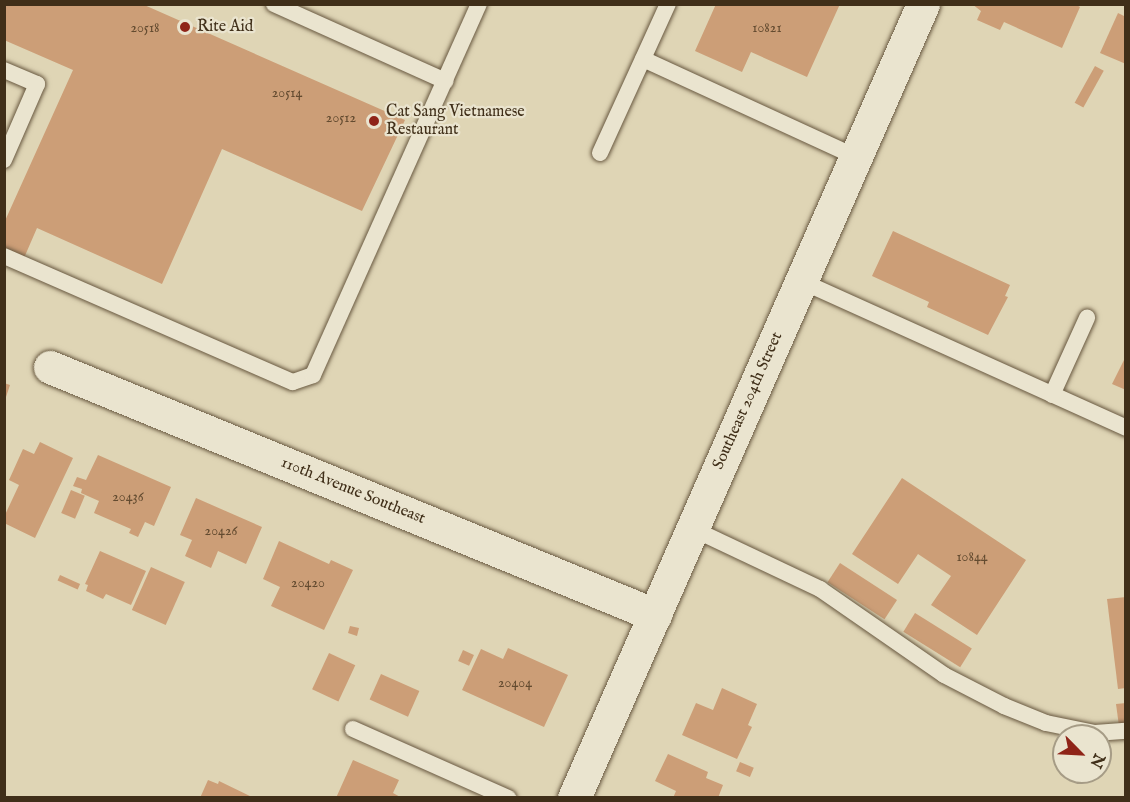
<!DOCTYPE html>
<html>
<head>
<meta charset="utf-8">
<style>
  body { margin:0 }
  #map { position:relative; width:1130px; height:802px; overflow:hidden; background:#dfd5b5; font-family:"IM FELL English",serif }
  div>[style] { position:absolute }
  .building>* { inset:0; background:#cc9e77; transform-origin:0 0 }
  .roads { filter:drop-shadow(0 0 2px #685840) drop-shadow(0 0 2px #685840) }
  .lane>* { height:16px; margin:-8px; padding:0 8px; transform-origin:8px; border-radius:8px; background:#eae4cf }
  .street>* { height:33px; margin:-16.5px; padding:0 16.5px; transform-origin:16.5px; border-radius:16.5px; background:#eae4cf }
  .dots>* { width:16px; height:16px; translate:-50% -50%; box-sizing:border-box; border:3px solid #eae4cf; border-radius:50% }
  span { translate:-50% -50%; white-space:nowrap; text-align:center; line-height:1.15; -webkit-text-stroke:4.5px #eae4cf; paint-order:stroke }
  .number-label { font-size:14px; color:#634b30 }
  .number-label span { -webkit-text-stroke-width:0 }
  .poi-label { font-size:16px; color:#402f19 }
  .left { translate:0 -50%; text-align:left }
  .street-label { font-size:16px; color:#402f19 }
  .frame { position:absolute; inset:0; border:6px solid #402f19; pointer-events:none }
  .north { position:absolute; left:1052px; top:724px; width:60px; height:60px; box-sizing:border-box; background:#eae4cf; border:2px solid #a69c86; border-radius:50%; rotate:114deg; font-size:16px; font-weight:700; line-height:24px; text-align:center; color:#402f19 }
  .north::after { content:''; display:block; margin:auto; width:21px; height:27px; background:#8f2418; clip-path:polygon(50% 0,100% 100%,50% 72%,0 100%) }
</style>
</head>
<body>
<div id="map">
  <div class="building">
    <div style="clip-path:polygon(4px 4px,142px 4px,405px 120px,362px 211px,222px 149px,162px 284px,37px 228px,24px 258px,4px 249px,4px 223px,73px 70px,4px 40px)"></div>
    <div style="clip-path:polygon(716px 4px,840px 4px,807px 77px,751px 52px,742px 72px,695px 51px)"></div>
    <div style="clip-path:polygon(972px 4px,1075px 4px,1080px 7px,1062px 48px,1004px 22px,1000px 30px,977px 20px,981px 11px)"></div>
    <div style="clip-path:polygon(1118px 13px,1126px 17px,1126px 64px,1100px 53px)"></div>
    <div style="left:1095px;top:66px;width:10px;height:42px;rotate:29deg"></div>
    <div style="clip-path:polygon(893px 231px,1010px 285px,1005px 296px,1008px 297px,988px 335px,927px 307px,929px 302px,872px 276px)"></div>
    <div style="clip-path:polygon(1126px 356px,1126px 390px,1112px 384px)"></div>
    <div style="clip-path:polygon(4px 383px,10px 385px,5px 400px,4px 400px)"></div>
    <div style="clip-path:polygon(40px 442px,73px 458px,35px 538px,4px 523px,4px 517px,19px 485px,9px 480px,23px 449px,34px 454px)"></div>
    <div style="clip-path:polygon(98px 455px,171px 487px,154px 526px,145px 522px,138px 537px,129px 533px,131px 529px,94px 513px,99px 501px,81px 493px,82px 489px,73px 486px,77px 477px,86px 480px)"></div>
    <div style="clip-path:polygon(902px 478px,1026px 560px,977px 635px,931px 605px,951px 576px,918px 554px,898px 584px,852px 554px)"></div>
    <div style="left:71px;top:490px;width:15px;height:25px;rotate:23deg"></div>
    <div style="clip-path:polygon(196px 498px,262px 527px,246px 564px,218px 551px,211px 568px,185px 556px,192px 540px,180px 535px)"></div>
    <div style="clip-path:polygon(279px 541px,329px 564px,331px 560px,353px 570px,324px 630px,271px 606px,280px 587px,263px 579px)"></div>
    <div style="clip-path:polygon(100px 551px,146px 571px,131px 605px,106px 594px,103px 599px,86px 591px,88px 585px,85px 584px)"></div>
    <div style="left:840px;top:563px;width:68px;height:23px;rotate:33deg"></div>
    <div style="left:151px;top:567px;width:37px;height:47px;rotate:24deg"></div>
    <div style="left:60px;top:575px;width:22px;height:6px;rotate:24deg"></div>
    <div style="clip-path:polygon(1126px 597px,1126px 688px,1118px 689px,1107px 599px)"></div>
    <div style="left:915px;top:613px;width:67px;height:22px;rotate:32deg"></div>
    <div style="clip-path:polygon(350px 626px,359px 628px,357px 636px,348px 633px)"></div>
    <div style="clip-path:polygon(508px 648px,568px 675px,544px 727px,462px 690px,481px 649px,503px 659px)"></div>
    <div style="left:463px;top:650px;width:12px;height:12px;rotate:24deg"></div>
    <div style="left:329px;top:653px;width:29px;height:40px;rotate:25deg"></div>
    <div style="left:381px;top:674px;width:42px;height:28px;rotate:24deg"></div>
    <div style="clip-path:polygon(722px 688px,757px 704px,748px 725px,752px 727px,737px 759px,682px 735px,696px 703px,713px 710px)"></div>
    <div style="clip-path:polygon(1126px 703px,1126px 725px,1119px 726px,1116px 704px)"></div>
    <div style="clip-path:polygon(668px 754px,708px 772px,706px 778px,723px 785px,718px 798px,673px 798px,676px 791px,655px 781px)"></div>
    <div style="clip-path:polygon(353px 760px,399px 780px,393px 793px,402px 798px,336px 798px)"></div>
    <div style="left:740px;top:762px;width:15px;height:10px;rotate:23deg"></div>
    <div style="clip-path:polygon(208px 780px,218px 784px,219px 781px,254px 798px,200px 798px)"></div>
  </div>
  <div class="roads">
    <div class="lane">
      <div style="left:274px;top:4px;width:188px;rotate:24.2deg"></div>
      <div style="left:643px;top:59px;width:234px;rotate:24.7deg"></div>
      <div style="left:4px;top:70px;width:36px;rotate:23deg"></div>
      <div style="left:37px;top:84px;width:83px;rotate:113.5deg"></div>
      <div style="left:600px;top:153px;width:164px;rotate:-65.5deg"></div>
      <div style="left:4px;top:256px;width:315px;rotate:23.6deg"></div>
      <div style="left:293px;top:382px;width:21px;rotate:-19deg"></div>
      <div style="left:313px;top:375px;width:406px;rotate:-65.9deg"></div>
      <div style="left:801px;top:281px;width:357px;rotate:24.3deg"></div>
      <div style="left:1052px;top:395px;width:85px;rotate:-65.6deg"></div>
      <div style="left:691px;top:528px;width:143px;rotate:25.3deg"></div>
      <div style="left:820px;top:589px;width:151px;rotate:34.7deg"></div>
      <div style="left:944px;top:675px;width:68px;rotate:27.3deg"></div>
      <div style="left:1004px;top:706px;width:45px;rotate:22deg"></div>
      <div style="left:1046px;top:723px;width:50px;rotate:11.5deg"></div>
      <div style="left:1095px;top:733px;width:31px;rotate:-4deg"></div>
      <div style="left:353px;top:729px;width:170px;rotate:24deg"></div>
    </div>
    <div class="street">
      <div style="left:50px;top:367px;width:654px;rotate:22.29deg"></div>
      <div style="left:574px;top:798px;width:867px;rotate:-66.27deg"></div>
    </div>
  </div>
  <div class="dots">
    <div style="left:185px;top:27px;background:#8f2418"></div>
    <div style="left:374px;top:121px;background:#8f2418"></div>
  </div>
  <div class="number-label">
    <span style="left:145px;top:28px">20518</span>
    <span style="left:767px;top:28px">10821</span>
    <span style="left:287px;top:93px">20514</span>
    <span style="left:341px;top:118px">20512</span>
    <span style="left:128px;top:497px">20436</span>
    <span style="left:221px;top:531px">20426</span>
    <span style="left:972px;top:557px">10844</span>
    <span style="left:308px;top:583px">20420</span>
    <span style="left:515px;top:683px">20404</span>
  </div>
  <div class="poi-label">
    <span class="left" style="left:197px;top:27px">Rite Aid</span>
    <span class="left" style="left:386px;top:121px">Cat Sang Vietnamese<br>Restaurant</span>
  </div>
  <div class="street-label">
    <span style="left:748px;top:401px;rotate:-66deg">Southeast 204th Street</span>
    <span style="left:353px;top:491px;rotate:22deg">110th Avenue Southeast</span>
  </div>
  <div class="frame"></div>
  <div class="north">N</div>
</div>
</body>
</html>
